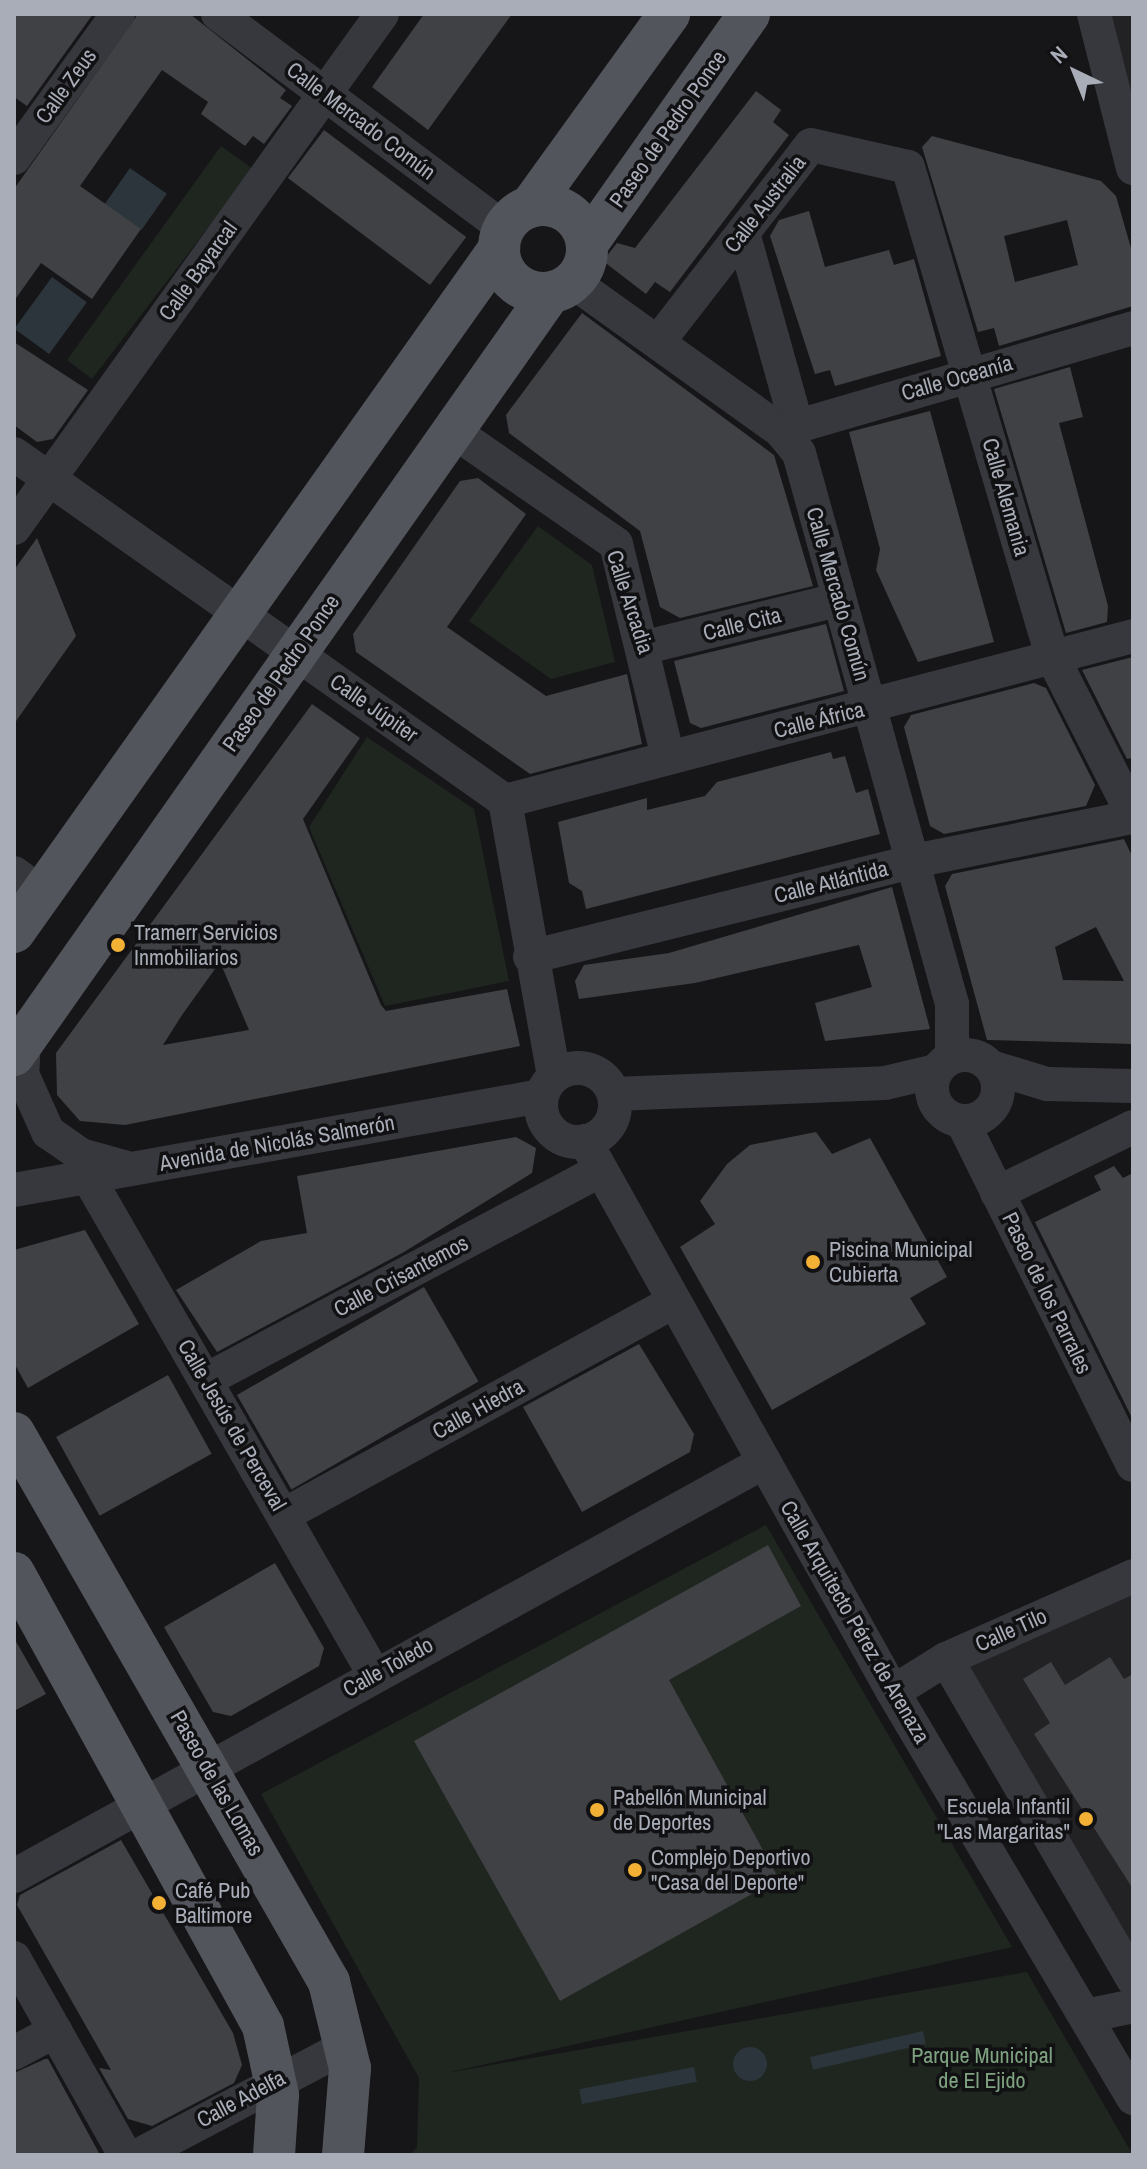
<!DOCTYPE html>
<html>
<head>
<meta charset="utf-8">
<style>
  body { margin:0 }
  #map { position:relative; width:1147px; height:2169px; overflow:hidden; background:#161618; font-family:"Archivo Narrow",sans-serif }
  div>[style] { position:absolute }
  .built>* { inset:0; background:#222225 }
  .green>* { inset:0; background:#1e261f }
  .water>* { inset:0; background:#2c353c; transform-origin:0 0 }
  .round { border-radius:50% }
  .building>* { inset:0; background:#404145; transform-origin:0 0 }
  .minor>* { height:34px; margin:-17px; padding:0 17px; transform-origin:17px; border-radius:17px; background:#37383d }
  .minor>.ring { margin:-17px; padding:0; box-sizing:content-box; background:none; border:34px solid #37383d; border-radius:50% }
  .major>* { height:42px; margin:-21px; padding:0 21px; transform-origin:21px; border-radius:21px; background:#53555c }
  .major>.ring { margin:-21px; padding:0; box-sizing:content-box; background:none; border:42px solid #53555c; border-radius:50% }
  .dots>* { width:22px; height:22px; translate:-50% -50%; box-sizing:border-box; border:4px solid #111113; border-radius:50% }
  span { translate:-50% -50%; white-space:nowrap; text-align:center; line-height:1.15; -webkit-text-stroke:7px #111113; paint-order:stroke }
  .street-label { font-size:22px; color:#a8adb8 }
  .poi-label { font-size:22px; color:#a8adb8 }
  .left { translate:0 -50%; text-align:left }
  .right { translate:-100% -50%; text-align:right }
  .park-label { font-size:22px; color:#7fa381 }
  .frame { position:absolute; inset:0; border:16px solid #a8adb8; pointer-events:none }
  .north { position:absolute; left:1035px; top:32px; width:80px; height:80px; -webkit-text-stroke:6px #111113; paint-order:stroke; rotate:317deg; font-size:22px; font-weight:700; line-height:32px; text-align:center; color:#a8adb8 }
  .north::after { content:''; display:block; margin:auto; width:28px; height:36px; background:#a8adb8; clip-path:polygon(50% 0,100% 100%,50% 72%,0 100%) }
</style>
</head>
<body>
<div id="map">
  <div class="built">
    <div style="clip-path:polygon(1094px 14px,1133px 14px,1133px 168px)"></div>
    <div style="clip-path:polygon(1133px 1576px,1133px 1979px,946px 1659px)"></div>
  </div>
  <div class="green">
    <div style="clip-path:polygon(221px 146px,253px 169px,92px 379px,67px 360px)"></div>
    <div style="clip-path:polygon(538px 526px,592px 565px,615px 662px,551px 679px,469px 621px)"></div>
    <div style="clip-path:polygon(367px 737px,474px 809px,509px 981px,385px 1006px,309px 827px)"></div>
    <div style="clip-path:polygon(766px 1525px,1012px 1947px,446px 2073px,1027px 1972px,1133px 2155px,410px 2155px,417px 2147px,419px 2078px,261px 1794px)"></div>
  </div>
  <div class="water">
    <div style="left:130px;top:168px;width:45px;height:44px;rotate:35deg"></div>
    <div style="left:52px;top:277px;width:43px;height:64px;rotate:36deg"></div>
    <div style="left:923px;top:2031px;width:13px;height:116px;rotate:77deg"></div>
    <div class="round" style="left:733px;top:2047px;width:34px;height:34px"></div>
    <div style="left:694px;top:2067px;width:15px;height:117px;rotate:79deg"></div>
  </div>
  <div class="building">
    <div style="clip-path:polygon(14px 14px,93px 14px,27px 106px,14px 97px)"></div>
    <div style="clip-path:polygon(138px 14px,190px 14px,286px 90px,280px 98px,292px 106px,264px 144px,253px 136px,245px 146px,201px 114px,208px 102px,162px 70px,80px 186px,141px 229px,92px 299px,41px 263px,14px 301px,14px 189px)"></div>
    <div style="clip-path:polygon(424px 14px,512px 14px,428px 130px,372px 87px)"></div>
    <div style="clip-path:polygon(756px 91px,781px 110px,773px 122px,789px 135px,670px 292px,655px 282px,646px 294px,603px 261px,617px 243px,635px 248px)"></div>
    <div style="left:324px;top:130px;width:178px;height:60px;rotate:37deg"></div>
    <div style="clip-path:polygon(evenodd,932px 136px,1101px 181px,1116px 196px,1133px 255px,1133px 306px,999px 346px,994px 328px,978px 332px,922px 147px,932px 136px,1067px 220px,1078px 265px,1015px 282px,1004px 236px,1067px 220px)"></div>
    <div style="clip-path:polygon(809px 211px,825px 267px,889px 250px,894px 265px,914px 259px,941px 356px,835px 386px,830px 370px,815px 374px,770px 236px,779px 220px)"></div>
    <div style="clip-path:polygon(582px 313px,774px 455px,813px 586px,680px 618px,660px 607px,640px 531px,509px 433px,506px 415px)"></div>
    <div style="clip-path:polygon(14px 342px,88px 390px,53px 439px,37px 442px,14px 425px)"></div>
    <div style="clip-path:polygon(1070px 367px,1083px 417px,1059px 423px,1108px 606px,1107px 622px,1066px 633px,994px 389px)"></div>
    <div style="clip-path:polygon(930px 411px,994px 642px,918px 662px,876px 570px,880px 549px,849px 432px)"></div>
    <div style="clip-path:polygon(478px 478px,526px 514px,447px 627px,546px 696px,627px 674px,642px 744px,530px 774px,356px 652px,353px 634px,460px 481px)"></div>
    <div style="clip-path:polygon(37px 538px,76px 636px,14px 724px,14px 570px)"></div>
    <div style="clip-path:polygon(826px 624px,844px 691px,701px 728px,690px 723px,674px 661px)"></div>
    <div style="clip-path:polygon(1133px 657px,1133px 758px,1127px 759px,1082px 670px)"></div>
    <div style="clip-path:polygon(1034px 683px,1046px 688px,1095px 785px,1086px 806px,944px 834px,930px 826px,904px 727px,911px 715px)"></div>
    <div style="clip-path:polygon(evenodd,312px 704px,360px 738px,303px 819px,381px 1005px,386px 1011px,507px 989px,520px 1046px,125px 1125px,80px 1121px,57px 1095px,56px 1053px,312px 704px,220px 962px,249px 1030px,163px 1045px,182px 1015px,220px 962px)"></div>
    <div style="clip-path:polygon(831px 752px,833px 759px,845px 756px,856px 793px,868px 789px,880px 834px,586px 909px,582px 891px,569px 883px,558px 822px,647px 798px,647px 810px,705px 796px,717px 782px)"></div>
    <div style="clip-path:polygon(evenodd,1124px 839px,1133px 858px,1133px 1044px,987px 1040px,945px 886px,952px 874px,1124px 839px,1096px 927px,1124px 981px,1063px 980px,1055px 947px,1096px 927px)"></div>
    <div style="clip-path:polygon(892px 887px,930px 1029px,825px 1041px,815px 1003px,872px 987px,859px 945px,695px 983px,579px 999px,575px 981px,584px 965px,669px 953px)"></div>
    <div style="clip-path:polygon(816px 1132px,832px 1154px,870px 1138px,947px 1277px,910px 1298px,926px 1324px,772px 1410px,680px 1247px,715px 1224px,700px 1201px,727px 1164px,750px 1145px)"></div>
    <div style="clip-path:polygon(516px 1137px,536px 1148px,532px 1173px,404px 1252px,217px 1352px,176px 1290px,261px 1241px,307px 1233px,297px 1176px)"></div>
    <div style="clip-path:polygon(1114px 1166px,1123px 1178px,1133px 1173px,1133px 1420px,1035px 1222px,1101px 1190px,1094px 1176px)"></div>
    <div style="clip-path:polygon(85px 1230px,139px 1324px,28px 1388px,14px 1363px,14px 1250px)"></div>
    <div style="left:424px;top:1287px;width:109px;height:216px;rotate:60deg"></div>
    <div style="clip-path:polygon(639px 1344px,694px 1434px,690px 1452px,582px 1512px,523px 1407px)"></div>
    <div style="left:168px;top:1375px;width:90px;height:128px;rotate:61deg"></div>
    <div style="clip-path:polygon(768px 1545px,801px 1606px,669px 1680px,779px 1879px,560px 2001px,414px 1741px)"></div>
    <div style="clip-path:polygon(275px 1563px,324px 1648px,319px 1666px,231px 1716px,213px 1712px,164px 1627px)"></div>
    <div style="clip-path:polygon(14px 1638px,46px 1694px,14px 1711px)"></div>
    <div style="clip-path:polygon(1110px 1657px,1124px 1679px,1133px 1674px,1133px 1889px,1034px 1734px,1050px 1723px,1023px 1679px,1051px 1662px,1065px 1685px)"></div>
    <div style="clip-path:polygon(121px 1840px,233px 2033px,242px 2065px,234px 2083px,152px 2126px,128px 2119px,99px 2068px,111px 2070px,17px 1905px,20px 1895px)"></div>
    <div style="clip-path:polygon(45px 2059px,48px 2059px,100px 2155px,14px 2155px,14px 2073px)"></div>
  </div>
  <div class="minor">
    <div style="left:218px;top:14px;width:357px;rotate:36.8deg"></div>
    <div style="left:1094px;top:14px;width:159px;rotate:75.8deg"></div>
    <div style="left:14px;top:158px;width:178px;rotate:-54.2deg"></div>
    <div style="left:743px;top:233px;width:200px;rotate:74.4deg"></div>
    <div style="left:573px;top:282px;width:256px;rotate:35.6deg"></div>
    <div style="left:781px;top:431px;width:28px;rotate:51deg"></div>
    <div style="left:799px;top:453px;width:572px;rotate:74.48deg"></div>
    <div style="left:952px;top:1004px;width:53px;rotate:90deg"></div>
    <div style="left:658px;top:342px;width:249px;rotate:-52.2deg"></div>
    <div style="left:811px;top:145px;width:99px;rotate:12.8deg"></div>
    <div style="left:908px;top:167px;width:510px;rotate:73.59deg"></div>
    <div style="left:1052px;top:656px;width:178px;rotate:63deg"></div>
    <div style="left:453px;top:431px;width:198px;rotate:34.7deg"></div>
    <div style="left:616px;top:544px;width:220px;rotate:76.3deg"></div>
    <div style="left:781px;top:431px;width:367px;rotate:-16.3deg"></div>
    <div style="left:14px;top:454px;width:601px;rotate:35.25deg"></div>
    <div style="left:505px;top:801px;width:278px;rotate:79.9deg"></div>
    <div style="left:14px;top:528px;width:632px;rotate:-54.4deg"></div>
    <div style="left:646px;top:647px;width:198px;rotate:-13.8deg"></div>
    <div style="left:505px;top:801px;width:649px;rotate:-14.72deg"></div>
    <div style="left:14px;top:873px;width:34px;rotate:36deg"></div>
    <div style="left:530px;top:957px;width:396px;rotate:-14deg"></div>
    <div style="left:914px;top:861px;width:223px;rotate:-11.4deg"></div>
    <div style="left:24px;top:1040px;width:34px;rotate:93deg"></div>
    <div style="left:22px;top:1074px;width:64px;rotate:65.9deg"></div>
    <div style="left:48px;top:1132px;width:40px;rotate:34.9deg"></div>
    <div style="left:81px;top:1155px;width:45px;rotate:15.6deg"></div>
    <div class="ring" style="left:932px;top:1055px;width:32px;height:32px"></div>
    <div style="left:991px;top:1067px;width:59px;rotate:16.9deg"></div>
    <div style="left:1047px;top:1084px;width:86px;rotate:1.3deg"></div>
    <div class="ring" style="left:541px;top:1068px;width:40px;height:40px"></div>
    <div style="left:614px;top:1094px;width:271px;rotate:-2.3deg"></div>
    <div style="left:885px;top:1083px;width:52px;rotate:-13.2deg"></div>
    <div style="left:962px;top:1121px;width:384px;rotate:63.6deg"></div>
    <div style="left:585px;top:1141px;width:631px;rotate:60.8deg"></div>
    <div style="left:893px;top:1692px;width:472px;rotate:59.4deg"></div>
    <div style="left:88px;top:1177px;width:573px;rotate:60.08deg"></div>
    <div style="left:14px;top:1190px;width:535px;rotate:-10.11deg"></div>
    <div style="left:997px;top:1193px;width:151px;rotate:-25.9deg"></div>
    <div style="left:206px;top:1380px;width:442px;rotate:-28deg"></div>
    <div style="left:284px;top:1515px;width:442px;rotate:-28.7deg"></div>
    <div style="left:946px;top:1659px;width:371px;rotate:59.7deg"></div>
    <div style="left:893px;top:1692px;width:62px;rotate:-31.9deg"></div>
    <div style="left:946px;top:1659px;width:205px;rotate:-23.9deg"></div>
    <div style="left:14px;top:1876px;width:857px;rotate:-28.9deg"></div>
    <div style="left:14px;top:1958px;width:226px;rotate:60.6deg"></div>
    <div style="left:1086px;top:2016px;width:48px;rotate:-12deg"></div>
    <div style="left:14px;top:2053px;width:47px;rotate:-28.2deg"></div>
    <div style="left:139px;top:2155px;width:233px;rotate:-27.7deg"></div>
  </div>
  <div class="major">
    <div class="ring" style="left:499px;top:205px;width:46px;height:46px"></div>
    <div style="left:530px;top:207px;width:238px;rotate:-54.2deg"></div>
    <div style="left:587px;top:244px;width:281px;rotate:-54.8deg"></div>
    <div style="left:14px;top:932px;width:838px;rotate:-54.62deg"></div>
    <div style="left:14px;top:1055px;width:932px;rotate:-54.88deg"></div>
    <div style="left:14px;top:1433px;width:633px;rotate:60.15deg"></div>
    <div style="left:329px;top:1982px;width:89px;rotate:76.3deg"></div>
    <div style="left:350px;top:2068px;width:87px;rotate:94.6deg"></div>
    <div style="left:14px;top:1573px;width:517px;rotate:61.2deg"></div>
    <div style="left:263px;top:2026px;width:71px;rotate:77.7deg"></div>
    <div style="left:278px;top:2095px;width:60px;rotate:93.8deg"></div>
  </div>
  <div class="dots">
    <div style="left:118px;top:945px;background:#f2b134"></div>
    <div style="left:813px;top:1262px;background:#f2b134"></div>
    <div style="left:597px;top:1810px;background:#f2b134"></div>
    <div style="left:1086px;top:1819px;background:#f2b134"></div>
    <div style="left:635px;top:1870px;background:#f2b134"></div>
    <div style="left:159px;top:1903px;background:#f2b134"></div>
  </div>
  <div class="street-label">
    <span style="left:66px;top:86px;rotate:-54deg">Calle Zeus</span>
    <span style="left:361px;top:121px;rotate:37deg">Calle Mercado Común</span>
    <span style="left:668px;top:129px;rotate:-55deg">Paseo de Pedro Ponce</span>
    <span style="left:765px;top:204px;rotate:-52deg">Calle Australia</span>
    <span style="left:198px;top:271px;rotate:-54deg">Calle Bayarcal</span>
    <span style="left:957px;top:378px;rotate:-16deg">Calle Oceanía</span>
    <span style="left:1006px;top:497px;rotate:74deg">Calle Alemania</span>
    <span style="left:838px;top:594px;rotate:74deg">Calle Mercado Común</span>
    <span style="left:630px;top:602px;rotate:72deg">Calle Arcadia</span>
    <span style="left:742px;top:624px;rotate:-14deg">Calle Cita</span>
    <span style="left:281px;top:673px;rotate:-55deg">Paseo de Pedro Ponce</span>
    <span style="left:374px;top:708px;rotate:35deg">Calle Júpiter</span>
    <span style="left:819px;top:720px;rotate:-14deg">Calle África</span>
    <span style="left:831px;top:882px;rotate:-14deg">Calle Atlántida</span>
    <span style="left:277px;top:1143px;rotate:-10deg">Avenida de Nicolás Salmerón</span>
    <span style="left:401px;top:1276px;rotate:-28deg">Calle Crisantemos</span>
    <span style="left:1047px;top:1293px;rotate:64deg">Paseo de los Parrales</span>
    <span style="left:478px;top:1409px;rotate:-29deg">Calle Hiedra</span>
    <span style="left:232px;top:1425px;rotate:60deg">Calle Jesús de Perceval</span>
    <span style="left:855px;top:1622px;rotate:60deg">Calle Arquitecto Pérez de Arenaza</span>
    <span style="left:1011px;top:1630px;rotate:-24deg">Calle Tilo</span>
    <span style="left:388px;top:1667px;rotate:-29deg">Calle Toledo</span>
    <span style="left:217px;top:1783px;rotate:60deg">Paseo de las Lomas</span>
    <span style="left:241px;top:2099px;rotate:-28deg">Calle Adelfa</span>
  </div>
  <div class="poi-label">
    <span class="left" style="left:134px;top:945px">Tramerr Servicios<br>Inmobiliarios</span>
    <span class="left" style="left:829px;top:1262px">Piscina Municipal<br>Cubierta</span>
    <span class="left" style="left:613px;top:1810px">Pabellón Municipal<br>de Deportes</span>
    <span class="right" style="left:1070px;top:1819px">Escuela Infantil<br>"Las Margaritas"</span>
    <span class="left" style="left:651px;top:1870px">Complejo Deportivo<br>"Casa del Deporte"</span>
    <span class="left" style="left:175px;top:1903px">Café Pub<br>Baltimore</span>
  </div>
  <div class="park-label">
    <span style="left:982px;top:2068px">Parque Municipal<br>de El Ejido</span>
  </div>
  <div class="frame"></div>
  <div class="north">N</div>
</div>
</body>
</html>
